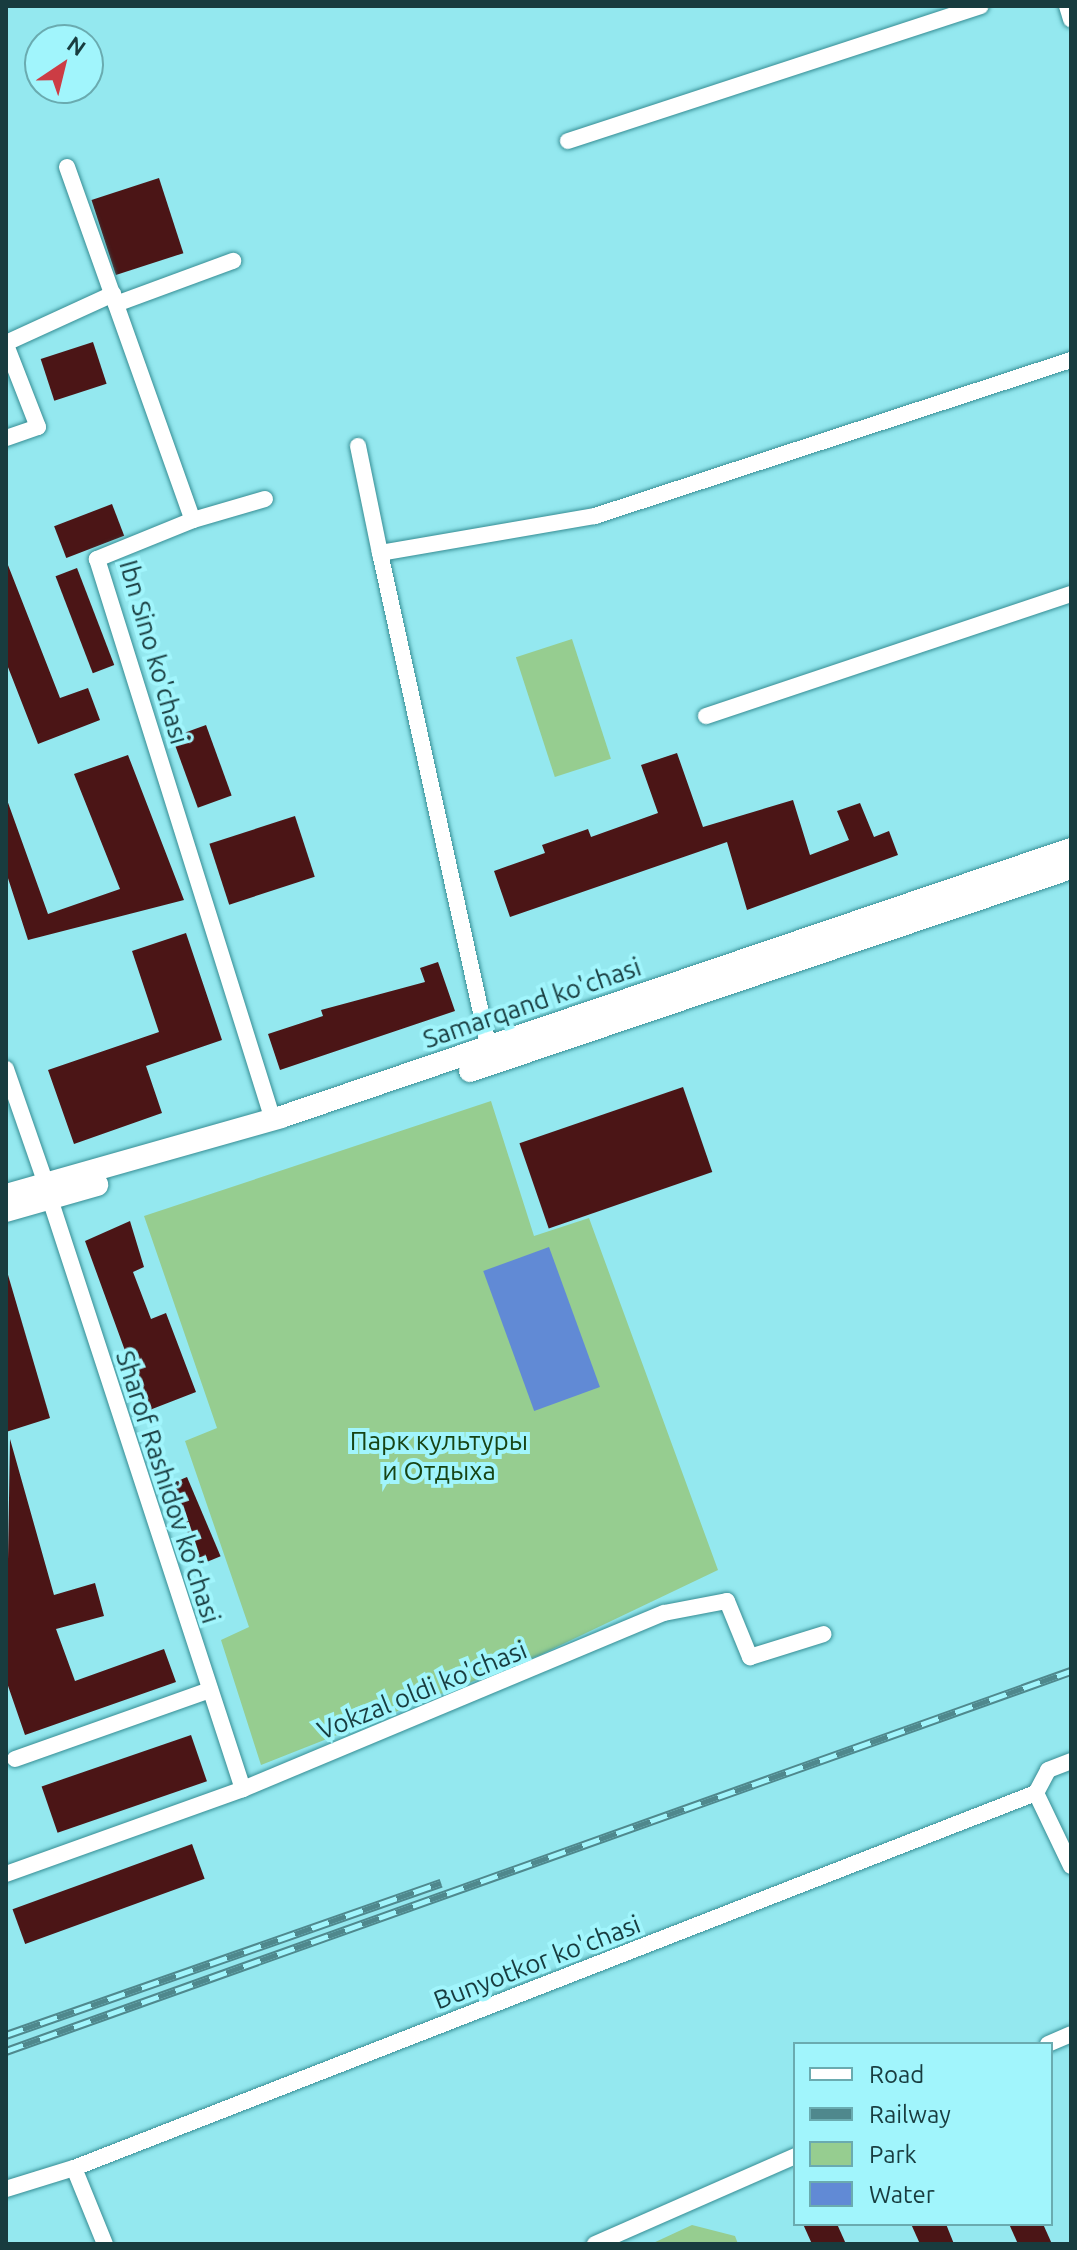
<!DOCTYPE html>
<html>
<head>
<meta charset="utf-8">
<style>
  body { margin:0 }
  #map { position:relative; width:1077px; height:2250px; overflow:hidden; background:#94e8ef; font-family:Ubuntu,sans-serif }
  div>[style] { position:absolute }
  .green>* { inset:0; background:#96cd90; transform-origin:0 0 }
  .water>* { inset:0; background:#618ad5; transform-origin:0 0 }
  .building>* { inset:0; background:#4b1516; transform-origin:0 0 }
  .roads { filter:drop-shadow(0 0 2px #368d94) drop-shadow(0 0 2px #368d94) }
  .street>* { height:16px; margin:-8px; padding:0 8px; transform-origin:8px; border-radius:8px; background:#fff }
  .secondary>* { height:22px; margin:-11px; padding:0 11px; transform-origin:11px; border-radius:11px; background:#fff }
  .rail>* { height:9px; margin-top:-4.5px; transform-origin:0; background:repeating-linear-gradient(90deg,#a1f5fc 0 18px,#4f888d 0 36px); box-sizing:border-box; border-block:2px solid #4f888d }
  span { translate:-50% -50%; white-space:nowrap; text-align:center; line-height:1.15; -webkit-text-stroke:8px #a1f5fc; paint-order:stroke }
  .street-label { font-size:26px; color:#183c3f }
  .park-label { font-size:26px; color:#174414 }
  .frame { position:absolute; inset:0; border:8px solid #183c3f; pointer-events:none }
  .legend { position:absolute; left:793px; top:2042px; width:260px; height:184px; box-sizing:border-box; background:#a1f5fc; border:2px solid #6aabb0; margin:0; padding:10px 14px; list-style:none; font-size:24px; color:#183c3f }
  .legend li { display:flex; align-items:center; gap:16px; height:40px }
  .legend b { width:40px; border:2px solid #6aabb0 }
  .north { position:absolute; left:24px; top:24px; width:80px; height:80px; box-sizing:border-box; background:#a1f5fc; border:2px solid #6aabb0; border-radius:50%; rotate:35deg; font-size:22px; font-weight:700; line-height:32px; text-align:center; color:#183c3f }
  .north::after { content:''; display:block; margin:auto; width:28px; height:36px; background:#cc3c44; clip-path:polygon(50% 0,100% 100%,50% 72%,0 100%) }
</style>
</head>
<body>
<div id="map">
  <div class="green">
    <div style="left:572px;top:639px;width:126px;height:59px;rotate:72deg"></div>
    <div style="clip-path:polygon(491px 1101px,534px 1236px,589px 1218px,718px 1570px,540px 1655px,261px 1765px,221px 1640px,249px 1627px,185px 1441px,217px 1428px,144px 1216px)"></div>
    <div style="clip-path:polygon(692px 2225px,735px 2236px,738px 2244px,651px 2244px)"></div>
  </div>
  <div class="water">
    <div style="left:549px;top:1247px;width:149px;height:70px;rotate:70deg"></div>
  </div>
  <div class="building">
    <div style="left:159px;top:178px;width:79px;height:71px;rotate:72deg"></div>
    <div style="left:93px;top:342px;width:44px;height:55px;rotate:72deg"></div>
    <div style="left:112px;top:504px;width:34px;height:62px;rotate:69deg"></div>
    <div style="clip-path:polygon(6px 560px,60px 698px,88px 688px,100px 720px,38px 744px,6px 662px)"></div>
    <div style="left:77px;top:568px;width:104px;height:23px;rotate:69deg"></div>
    <div style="left:206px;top:725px;width:75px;height:36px;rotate:70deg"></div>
    <div style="clip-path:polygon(677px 753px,703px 827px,793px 800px,810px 855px,849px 840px,837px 811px,860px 803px,874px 837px,889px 831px,898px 855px,747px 910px,727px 842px,510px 917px,494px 871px,545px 853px,542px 845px,588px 829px,591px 837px,658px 813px,641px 765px)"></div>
    <div style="clip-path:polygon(128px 755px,184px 900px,28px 940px,6px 872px,6px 797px,48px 914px,120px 889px,74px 774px)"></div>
    <div style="left:295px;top:816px;width:64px;height:90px;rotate:72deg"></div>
    <div style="clip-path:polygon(186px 933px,222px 1040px,146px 1066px,162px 1113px,74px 1144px,48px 1070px,159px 1032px,132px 951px)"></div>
    <div style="clip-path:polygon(438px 962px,455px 1011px,280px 1070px,268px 1034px,323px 1016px,321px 1010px,425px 982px,420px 968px)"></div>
    <div style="left:683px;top:1087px;width:90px;height:173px;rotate:71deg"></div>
    <div style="clip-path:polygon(130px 1221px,144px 1267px,133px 1272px,151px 1319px,166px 1313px,196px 1392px,147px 1411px,85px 1241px)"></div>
    <div style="clip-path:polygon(6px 1268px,50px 1418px,6px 1432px)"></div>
    <div style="clip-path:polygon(10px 1439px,54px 1595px,95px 1583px,104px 1616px,56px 1629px,75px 1681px,164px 1649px,176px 1682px,25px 1735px,6px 1680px)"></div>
    <div style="left:187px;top:1477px;width:86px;height:21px;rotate:67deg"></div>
    <div style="left:191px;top:1735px;width:49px;height:158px;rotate:71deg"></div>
    <div style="left:192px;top:1844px;width:37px;height:191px;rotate:70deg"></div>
    <div style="clip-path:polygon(803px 2224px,837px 2224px,846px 2244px,812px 2244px)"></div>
    <div style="clip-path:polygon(911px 2224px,946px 2224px,954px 2244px,920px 2244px)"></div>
    <div style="clip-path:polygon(1009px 2224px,1043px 2224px,1052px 2244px,1018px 2244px)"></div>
  </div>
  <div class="roads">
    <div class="street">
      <div style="left:1067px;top:6px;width:14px;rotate:73deg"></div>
      <div style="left:568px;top:141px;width:434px;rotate:-18.1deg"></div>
      <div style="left:67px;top:167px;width:375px;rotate:70.4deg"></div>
      <div style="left:193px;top:520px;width:104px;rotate:157.9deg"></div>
      <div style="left:97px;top:559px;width:588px;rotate:72.58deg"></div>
      <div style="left:116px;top:304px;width:125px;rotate:-20.2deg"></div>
      <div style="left:6px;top:343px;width:118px;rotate:-24.6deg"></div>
      <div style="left:6px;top:345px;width:88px;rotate:68.7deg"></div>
      <div style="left:38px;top:427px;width:34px;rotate:161deg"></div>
      <div style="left:358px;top:446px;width:109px;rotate:78.4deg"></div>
      <div style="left:380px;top:553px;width:218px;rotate:-9.8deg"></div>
      <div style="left:595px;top:516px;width:501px;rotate:-18.15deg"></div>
      <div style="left:193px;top:520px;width:75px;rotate:-16.3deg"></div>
      <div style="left:380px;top:553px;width:508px;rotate:77.61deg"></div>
      <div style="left:706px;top:716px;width:385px;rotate:-18.5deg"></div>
      <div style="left:6px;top:1069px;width:122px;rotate:70.8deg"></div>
      <div style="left:50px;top:1199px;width:621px;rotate:71.89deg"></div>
      <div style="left:15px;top:1759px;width:207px;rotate:-19.5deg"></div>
      <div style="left:1036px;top:1793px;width:81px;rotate:64.4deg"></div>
      <div style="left:6px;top:1874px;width:252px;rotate:-19.7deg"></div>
      <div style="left:243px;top:1789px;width:456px;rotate:-22.7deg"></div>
      <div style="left:664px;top:1613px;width:64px;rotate:-10.8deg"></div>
      <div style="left:727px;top:1601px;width:61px;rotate:67.7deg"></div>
      <div style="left:750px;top:1657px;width:77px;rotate:-17.3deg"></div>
      <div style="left:1048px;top:2044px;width:25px;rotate:-23deg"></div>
      <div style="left:74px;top:2168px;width:82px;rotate:67.8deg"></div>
      <div style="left:6px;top:2189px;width:71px;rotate:-17.2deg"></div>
      <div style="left:74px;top:2168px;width:1033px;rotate:-21.3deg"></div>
      <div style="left:1036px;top:1793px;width:26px;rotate:-62deg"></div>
      <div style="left:1048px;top:1770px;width:25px;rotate:-21deg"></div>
      <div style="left:595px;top:2244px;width:219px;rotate:-23.7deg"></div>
    </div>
    <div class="secondary">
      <div style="left:470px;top:1071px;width:634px;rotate:-18.66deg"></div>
      <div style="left:6px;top:1195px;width:286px;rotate:-15.8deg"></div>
      <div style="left:281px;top:1117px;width:834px;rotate:-18.74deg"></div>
      <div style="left:6px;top:1211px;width:95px;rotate:-15.9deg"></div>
    </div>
  </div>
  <div class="rail">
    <div style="left:6px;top:2035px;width:461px;rotate:-19.3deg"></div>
    <div style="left:6px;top:2051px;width:1131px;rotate:-19.64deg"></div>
  </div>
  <div class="street-label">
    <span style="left:154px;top:652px;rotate:74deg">Ibn Sino ko'chasi</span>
    <span style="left:532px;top:1003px;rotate:-19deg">Samarqand ko'chasi</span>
    <span style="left:168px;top:1487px;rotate:72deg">Sharof Rashidov ko’chasi</span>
    <span style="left:422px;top:1690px;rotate:-22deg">Vokzal oldi ko'chasi</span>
    <span style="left:537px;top:1962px;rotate:-21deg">Bunyotkor ko'chasi</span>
  </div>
  <div class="park-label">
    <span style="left:439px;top:1456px">Парк культуры<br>и Отдыха</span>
  </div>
  <div class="frame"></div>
  <ul class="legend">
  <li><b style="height:10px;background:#fff"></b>Road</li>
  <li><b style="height:10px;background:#4f888d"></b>Railway</li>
  <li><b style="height:22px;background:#96cd90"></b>Park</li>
  <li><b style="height:22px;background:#618ad5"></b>Water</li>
  </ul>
  <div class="north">N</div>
</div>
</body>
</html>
